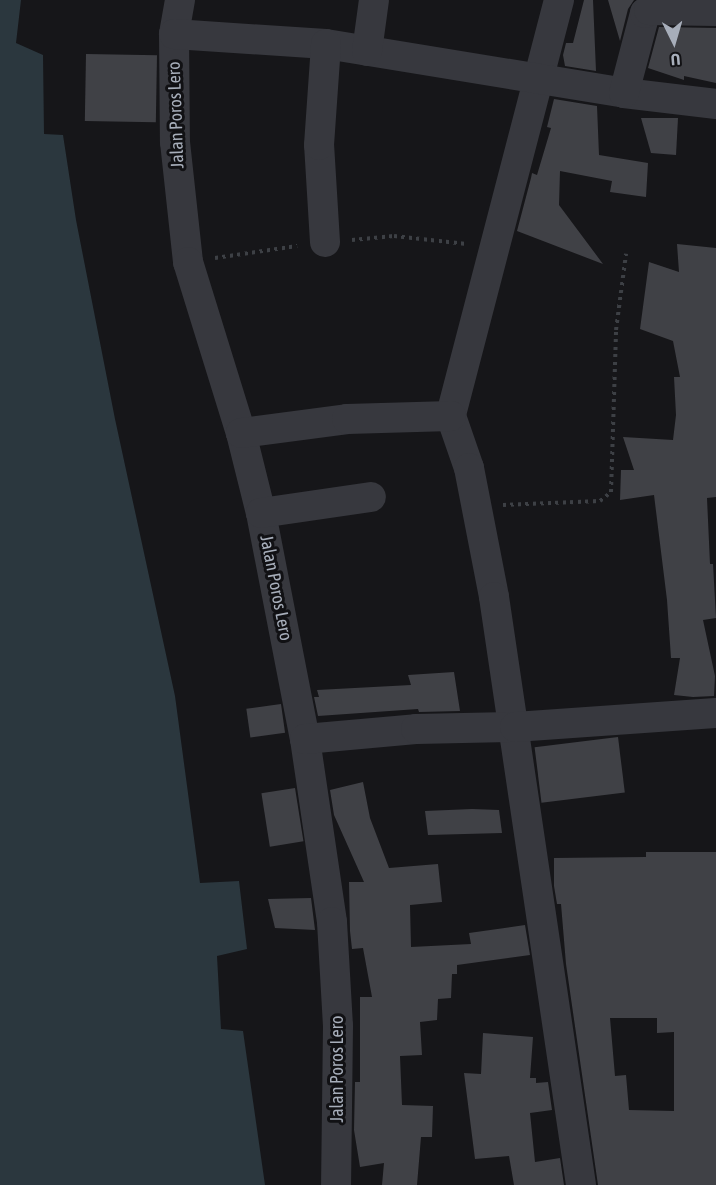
<!DOCTYPE html>
<html>
<head>
<meta charset="utf-8">
<style>
  body { margin:0 }
  #map { position:relative; width:716px; height:1185px; overflow:hidden; background:#161619; font-family:"Asap Condensed",sans-serif }
  div>[style] { position:absolute }
  .water>* { inset:0; background:#2b373e }
  .building>* { inset:0; background:#404146; transform-origin:0 0 }
  .path>* { height:4px; margin-top:-2px; transform-origin:0; background:repeating-linear-gradient(90deg,#3d4045 0 3px,transparent 0 7.5px) }
  .minor>* { height:30px; margin:-15px; padding:0 15px; transform-origin:15px; border-radius:15px; background:#37383e }
  span { translate:-50% -50%; white-space:nowrap; text-align:center; line-height:1.15; -webkit-text-stroke:6px #111114; paint-order:stroke }
  .street-label { font-size:18px; color:#a7aeba }
  .north { position:absolute; left:644px; top:12px; width:60px; height:60px; -webkit-text-stroke:4px #111114; paint-order:stroke; rotate:175deg; font-size:16px; font-weight:700; line-height:24px; text-align:center; color:#a7aeba }
  .north::after { content:''; display:block; margin:auto; width:21px; height:27px; background:#a7aeba; clip-path:polygon(50% 0,100% 100%,50% 72%,0 100%) }
</style>
</head>
<body>
<div id="map">
  <div class="water">
    <div style="clip-path:polygon(0 0,21px 0,16px 43px,43px 55px,44px 134px,63px 135px,76px 220px,115px 419px,175px 696px,200px 883px,239px 881px,247px 949px,217px 956px,221px 1029px,243px 1031px,265px 1185px,0 1185px)"></div>
  </div>
  <div class="building">
    <div style="clip-path:polygon(584px 0,593px 0,596px 71px,565px 66px,563px 55px,566px 43px,573px 43px)"></div>
    <div style="clip-path:polygon(608px 0,634px 0,628px 9px,620px 41px)"></div>
    <div style="clip-path:polygon(659px 27px,716px 28px,716px 83px,684px 76px,684px 80px,648px 68px)"></div>
    <div style="left:86px;top:54px;width:71px;height:67px;rotate:1deg"></div>
    <div style="clip-path:polygon(554px 99px,597px 106px,599px 155px,648px 163px,646px 197px,610px 192px,612px 181px,560px 171px,559px 205px,603px 264px,517px 231px,531px 178px,532px 173px,537px 175px,551px 128px,547px 127px)"></div>
    <div style="clip-path:polygon(641px 118px,678px 118px,676px 155px,651px 153px)"></div>
    <div style="clip-path:polygon(677px 244px,716px 248px,716px 497px,707px 498px,710px 564px,713px 564px,716px 618px,703px 620px,715px 676px,714px 696px,693px 697px,674px 695px,680px 658px,671px 658px,667px 600px,654px 495px,620px 500px,621px 470px,634px 470px,623px 437px,673px 440px,676px 415px,674px 377px,680px 377px,673px 341px,640px 329px,649px 262px,679px 272px)"></div>
    <div style="clip-path:polygon(454px 672px,460px 711px,419px 712px,418px 709px,318px 716px,314px 697px,319px 697px,317px 690px,411px 685px,408px 675px)"></div>
    <div style="left:281px;top:704px;width:29px;height:35px;rotate:82deg"></div>
    <div style="left:618px;top:737px;width:56px;height:84px;rotate:83deg"></div>
    <div style="clip-path:polygon(363px 782px,370px 818px,389px 868px,438px 864px,442px 902px,410px 905px,411px 947px,471px 944px,469px 933px,525px 925px,530px 955px,457px 965px,457px 974px,452px 974px,451px 998px,438px 999px,437px 1020px,420px 1022px,422px 1055px,400px 1056px,402px 1105px,433px 1106px,432px 1137px,421px 1137px,417px 1185px,382px 1185px,384px 1163px,360px 1167px,354px 1130px,355px 1082px,360px 1082px,360px 997px,372px 997px,363px 948px,352px 949px,350px 931px,349px 882px,364px 882px,334px 815px,330px 790px)"></div>
    <div style="left:295px;top:788px;width:54px;height:34px;rotate:81deg"></div>
    <div style="clip-path:polygon(472px 809px,499px 810px,502px 833px,428px 835px,425px 811px)"></div>
    <div style="clip-path:polygon(evenodd,646px 852px,716px 852px,716px 1185px,598px 1185px,566px 964px,561px 904px,557px 904px,554px 886px,554px 858px,646px 857px,646px 852px,610px 1018px,657px 1018px,657px 1033px,674px 1032px,674px 1111px,629px 1110px,626px 1075px,615px 1076px,610px 1018px)"></div>
    <div style="clip-path:polygon(311px 898px,315px 930px,275px 928px,268px 899px)"></div>
    <div style="clip-path:polygon(483px 1033px,533px 1037px,530px 1078px,536px 1078px,536px 1083px,548px 1082px,552px 1110px,530px 1113px,535px 1162px,560px 1158px,564px 1185px,514px 1185px,509px 1156px,475px 1159px,464px 1073px,481px 1074px)"></div>
  </div>
  <div class="path">
    <div style="left:352px;top:240px;width:42px;rotate:-5.4deg"></div>
    <div style="left:394px;top:236px;width:73px;rotate:6.3deg"></div>
    <div style="left:215px;top:258px;width:83px;rotate:-8.3deg"></div>
    <div style="left:503px;top:505px;width:97px;rotate:-2.4deg"></div>
    <div style="left:600px;top:501px;width:14px;rotate:-39deg"></div>
    <div style="left:611px;top:492px;width:162px;rotate:-88.2deg"></div>
    <div style="left:616px;top:330px;width:77px;rotate:-82.5deg"></div>
  </div>
  <div class="minor">
    <div style="left:180px;top:0;width:35px;rotate:100deg"></div>
    <div style="left:174px;top:34px;width:108px;rotate:89.5deg"></div>
    <div style="left:175px;top:142px;width:121px;rotate:83.8deg"></div>
    <div style="left:188px;top:262px;width:179px;rotate:72.8deg"></div>
    <div style="left:241px;top:433px;width:82px;rotate:76deg"></div>
    <div style="left:261px;top:513px;width:230px;rotate:79deg"></div>
    <div style="left:305px;top:739px;width:185px;rotate:81.6deg"></div>
    <div style="left:332px;top:922px;width:104px;rotate:86.7deg"></div>
    <div style="left:338px;top:1026px;width:159px;rotate:90.7deg"></div>
    <div style="left:559px;top:0;width:430px;rotate:104.6deg"></div>
    <div style="left:451px;top:416px;width:55px;rotate:70.9deg"></div>
    <div style="left:469px;top:468px;width:131px;rotate:79deg"></div>
    <div style="left:494px;top:597px;width:594px;rotate:81.58deg"></div>
    <div style="left:174px;top:34px;width:152px;rotate:3.8deg"></div>
    <div style="left:326px;top:44px;width:302px;rotate:9.3deg"></div>
    <div style="left:624px;top:93px;width:93px;rotate:6.8deg"></div>
    <div style="left:367px;top:51px;width:51px;rotate:-82.2deg"></div>
    <div style="left:624px;top:93px;width:83px;rotate:-75.3deg"></div>
    <div style="left:645px;top:13px;width:5px;rotate:-37deg"></div>
    <div style="left:649px;top:10px;width:67px;rotate:0.9deg"></div>
    <div style="left:325px;top:242px;width:97px;rotate:-93.5deg"></div>
    <div style="left:319px;top:145px;width:101px;rotate:-86deg"></div>
    <div style="left:241px;top:433px;width:107px;rotate:-7.5deg"></div>
    <div style="left:347px;top:419px;width:104px;rotate:-1.7deg"></div>
    <div style="left:261px;top:513px;width:111px;rotate:-8.3deg"></div>
    <div style="left:305px;top:739px;width:111px;rotate:-5.1deg"></div>
    <div style="left:416px;top:729px;width:99px;rotate:-1.2deg"></div>
    <div style="left:515px;top:727px;width:201px;rotate:-4deg"></div>
  </div>
  <div class="street-label">
    <span style="left:176px;top:115px;rotate:-92deg">Jalan Poros Lero</span>
    <span style="left:276px;top:588px;rotate:79deg">Jalan Poros Lero</span>
    <span style="left:337px;top:1069px;rotate:-90deg">Jalan Poros Lero</span>
  </div>
  <div class="north">U</div>
</div>
</body>
</html>
